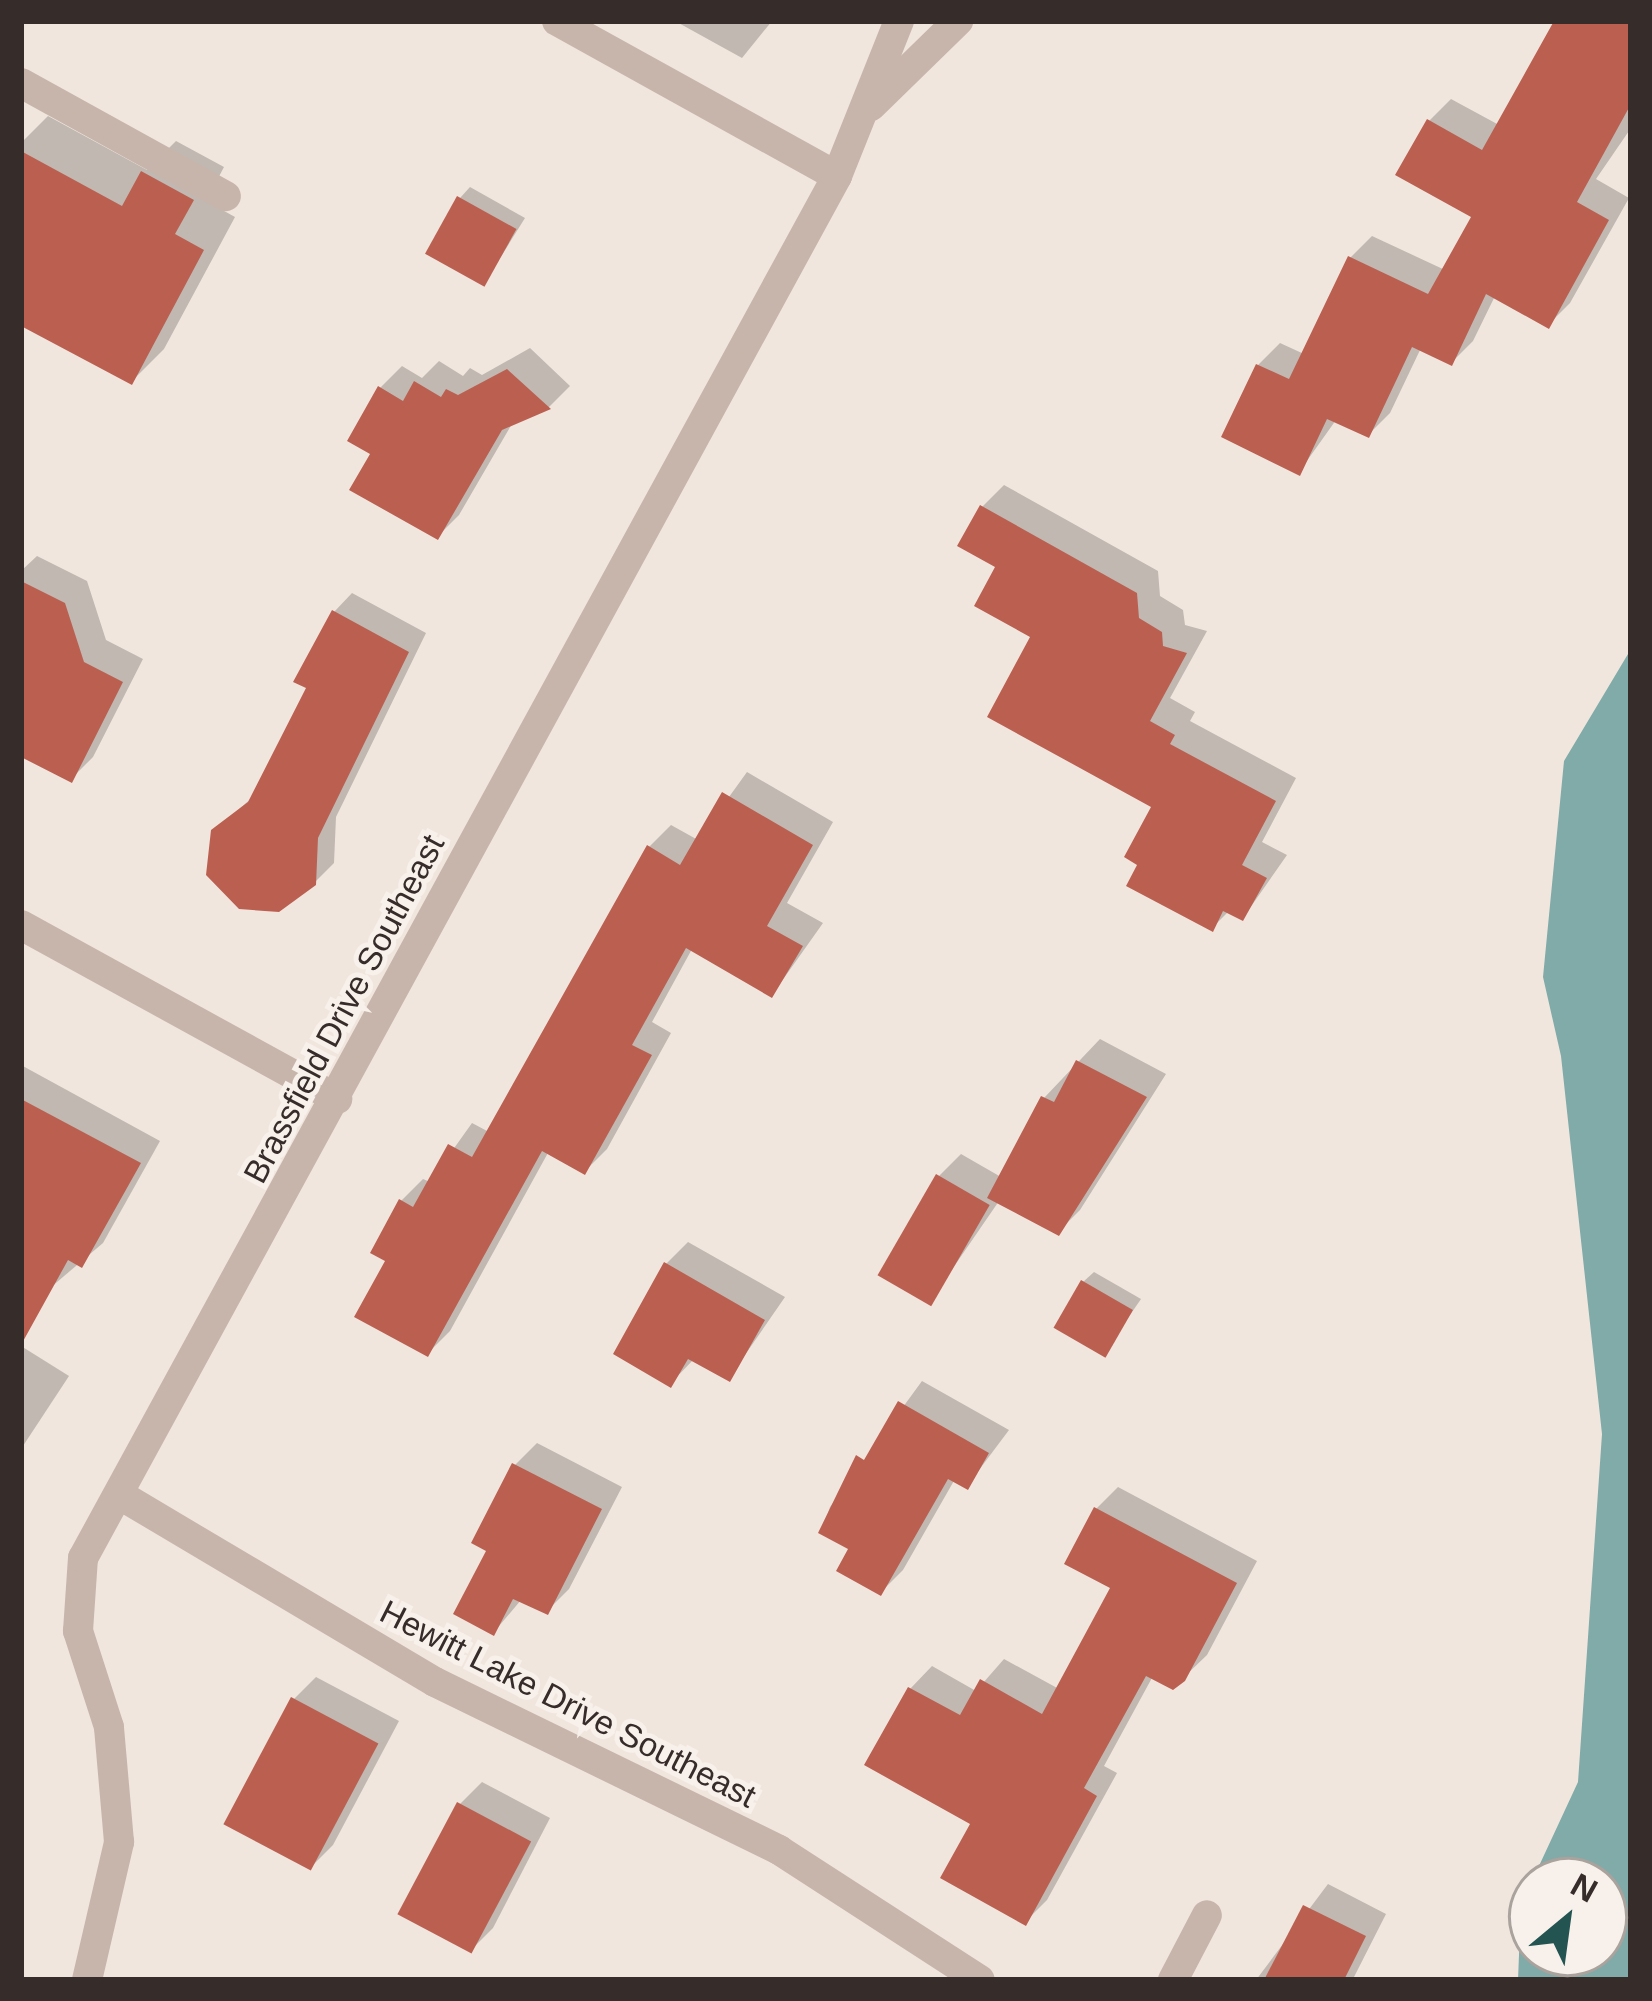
<!DOCTYPE html>
<html>
<head>
<meta charset="utf-8">
<style>
  body { margin:0 }
  #map { position:relative; width:1652px; height:2001px; overflow:hidden; background:#f0e6de; font-family:Helvetica,sans-serif }
  div>[style] { position:absolute }
  .water>* { inset:0; background:#80aba8 }
  .shadow>* { inset:0; background:#0003 }
  .building>* { inset:0; background:#bb6051; transform-origin:0 0 }
  .minor>* { height:30px; margin:-15px; padding:0 15px; transform-origin:15px; border-radius:15px; background:#c7b5ab }
  span { translate:-50% -50%; white-space:nowrap; text-align:center; line-height:1.15; -webkit-text-stroke:10px #f8f0ea; paint-order:stroke }
  .street-label { font-size:33px; color:#362c2a }
  .frame { position:absolute; inset:0; border:24px solid #362c2a; pointer-events:none }
  .north { position:absolute; left:1508px; top:1857px; width:120px; height:120px; box-sizing:border-box; background:#f8f0ea; border:3px solid #aaa29d; border-radius:50%; rotate:29deg; font-size:33px; font-weight:700; line-height:48px; text-align:center; color:#362c2a }
  .north::after { content:''; display:block; margin:auto; width:42px; height:54px; background:#235452; clip-path:polygon(50% 0,100% 100%,50% 72%,0 100%) }
</style>
</head>
<body>
<div id="map">
  <div class="water">
    <div style="clip-path:polygon(1631px 649px,1631px 1980px,1518px 1980px,1521px 1904px,1532px 1881px,1532px 1953px,1604px 1953px,1604px 1881px,1532px 1881px,1578px 1782px,1602px 1434px,1561px 1056px,1543px 977px,1564px 761px)"></div>
  </div>
  <div class="shadow">
    <div style="clip-path:polygon(675px 21px,772px 21px,742px 58px)"></div>
    <div style="clip-path:polygon(1557px 21px,1631px 21px,1631px 128px,1596px 179px,1629px 198px,1570px 303px,1548px 325px,1495px 296px,1473px 341px,1451px 363px,1421px 348px,1390px 413px,1368px 435px,1336px 420px,1299px 472px,1258px 365px,1280px 343px,1304px 354px,1350px 258px,1372px 236px,1445px 270px,1475px 216px,1429px 121px,1451px 99px,1499px 125px)"></div>
    <div style="clip-path:polygon(48px 116px,147px 170px,176px 141px,224px 167px,206px 201px,235px 217px,164px 349px,131px 382px,21px 322px,21px 143px)"></div>
    <div style="clip-path:polygon(470px 187px,525px 218px,484px 284px,460px 198px)"></div>
    <div style="clip-path:polygon(530px 348px,570px 386px,549px 407px,513px 422px,459px 515px,437px 537px,374px 452px,380px 388px,402px 366px,422px 378px,439px 361px,463px 376px,470px 368px,482px 375px)"></div>
    <div style="clip-path:polygon(1004px 485px,1158px 571px,1160px 596px,1183px 610px,1185px 625px,1207px 631px,1170px 698px,1195px 712px,1190px 721px,1296px 778px,1262px 842px,1287px 855px,1243px 918px,1229px 911px,1212px 928px,1141px 863px,1155px 805px,1034px 636px,999px 566px,982px 507px)"></div>
    <div style="clip-path:polygon(37px 556px,87px 581px,106px 640px,143px 659px,93px 757px,71px 779px,21px 754px,21px 571px)"></div>
    <div style="clip-path:polygon(352px 593px,426px 633px,336px 817px,334px 863px,314px 883px,214px 831px,254px 796px,310px 687px,334px 612px)"></div>
    <div style="clip-path:polygon(747px 772px,833px 822px,787px 903px,823px 923px,772px 995px,692px 949px,652px 1022px,671px 1033px,607px 1149px,585px 1171px,549px 1151px,450px 1331px,428px 1353px,389px 1260px,401px 1201px,423px 1179px,430px 1182px,472px 1123px,489px 1132px,649px 847px,671px 825px,698px 840px)"></div>
    <div style="clip-path:polygon(1100px 1039px,1166px 1074px,1080px 1210px,1058px 1232px,999px 1201px,929px 1303px,939px 1176px,961px 1154px,1001px 1177px,1044px 1098px)"></div>
    <div style="clip-path:polygon(21px 1065px,160px 1141px,103px 1243px,50px 1288px,21px 1272px)"></div>
    <div style="clip-path:polygon(688px 1242px,785px 1297px,729px 1378px,694px 1359px,670px 1384px,666px 1264px)"></div>
    <div style="clip-path:polygon(1094px 1272px,1141px 1299px,1104px 1353px,1083px 1282px)"></div>
    <div style="clip-path:polygon(21px 1346px,69px 1376px,21px 1449px)"></div>
    <div style="clip-path:polygon(922px 1381px,1009px 1430px,967px 1486px,955px 1479px,903px 1570px,881px 1592px,852px 1548px,822px 1531px,830px 1507px)"></div>
    <div style="clip-path:polygon(537px 1443px,622px 1487px,569px 1589px,547px 1611px,521px 1600px,494px 1632px,515px 1465px)"></div>
    <div style="clip-path:polygon(1118px 1487px,1257px 1561px,1207px 1655px,1183px 1678px,1153px 1676px,1104px 1766px,1117px 1773px,1047px 1900px,1025px 1922px,910px 1689px,932px 1666px,976px 1691px,1004px 1659px,1059px 1689px,1114px 1587px,1096px 1509px)"></div>
    <div style="clip-path:polygon(316px 1677px,399px 1721px,333px 1845px,311px 1867px,294px 1699px)"></div>
    <div style="clip-path:polygon(482px 1782px,550px 1818px,493px 1928px,471px 1950px,460px 1804px)"></div>
    <div style="clip-path:polygon(1328px 1884px,1386px 1914px,1354px 1977px,1360px 1980px,1256px 1980px)"></div>
  </div>
  <div class="building">
    <div style="clip-path:polygon(1554px 21px,1631px 21px,1631px 104px,1577px 202px,1609px 220px,1549px 329px,1486px 294px,1452px 366px,1412px 347px,1369px 438px,1327px 419px,1300px 476px,1221px 437px,1256px 364px,1289px 379px,1348px 256px,1428px 294px,1471px 217px,1395px 175px,1427px 119px,1482px 150px)"></div>
    <div style="clip-path:polygon(21px 151px,122px 206px,141px 171px,194px 200px,175px 234px,204px 250px,132px 385px,21px 326px)"></div>
    <div style="left:457px;top:196px;width:68px;height:66px;rotate:29deg"></div>
    <div style="clip-path:polygon(507px 369px,551px 409px,502px 430px,438px 540px,349px 490px,370px 454px,347px 441px,378px 386px,403px 401px,414px 381px,441px 397px,446px 389px,458px 395px)"></div>
    <div style="clip-path:polygon(980px 505px,1137px 593px,1139px 618px,1162px 632px,1163px 646px,1187px 653px,1150px 721px,1175px 735px,1170px 744px,1276px 801px,1242px 865px,1267px 878px,1243px 921px,1223px 911px,1213px 932px,1126px 886px,1137px 865px,1124px 857px,1151px 807px,987px 717px,1030px 637px,974px 606px,995px 567px,957px 546px)"></div>
    <div style="clip-path:polygon(21px 581px,65px 603px,84px 662px,123px 682px,72px 783px,21px 757px)"></div>
    <div style="clip-path:polygon(332px 610px,409px 652px,318px 838px,316px 885px,279px 912px,239px 909px,206px 875px,211px 830px,248px 802px,306px 688px,293px 682px)"></div>
    <div style="clip-path:polygon(722px 792px,813px 845px,767px 926px,803px 946px,772px 998px,686px 948px,632px 1045px,652px 1055px,585px 1175px,542px 1151px,428px 1357px,354px 1317px,385px 1261px,370px 1253px,399px 1199px,413px 1207px,448px 1144px,472px 1157px,647px 845px,680px 865px)"></div>
    <div style="clip-path:polygon(1076px 1060px,1147px 1097px,1059px 1236px,987px 1198px,1041px 1096px,1054px 1102px)"></div>
    <div style="clip-path:polygon(21px 1099px,141px 1163px,82px 1268px,68px 1260px,21px 1345px)"></div>
    <div style="left:936px;top:1174px;width:62px;height:117px;rotate:30deg"></div>
    <div style="clip-path:polygon(664px 1262px,765px 1320px,730px 1382px,688px 1359px,671px 1388px,613px 1354px)"></div>
    <div style="left:1081px;top:1280px;width:60px;height:55px;rotate:30deg"></div>
    <div style="clip-path:polygon(898px 1401px,989px 1453px,968px 1490px,948px 1479px,881px 1596px,836px 1571px,848px 1549px,818px 1533px,856px 1455px,864px 1460px)"></div>
    <div style="clip-path:polygon(512px 1463px,602px 1509px,548px 1615px,513px 1599px,494px 1636px,453px 1614px,486px 1551px,471px 1543px)"></div>
    <div style="clip-path:polygon(1094px 1507px,1237px 1583px,1185px 1681px,1173px 1690px,1146px 1676px,1084px 1788px,1097px 1796px,1026px 1926px,940px 1878px,970px 1824px,864px 1765px,908px 1687px,960px 1715px,980px 1679px,1042px 1714px,1110px 1588px,1064px 1564px)"></div>
    <div style="left:291px;top:1697px;width:99px;height:144px;rotate:28deg"></div>
    <div style="left:457px;top:1802px;width:84px;height:127px;rotate:28deg"></div>
    <div style="clip-path:polygon(1303px 1905px,1366px 1936px,1344px 1980px,1264px 1980px)"></div>
  </div>
  <div class="minor">
    <div style="left:557px;top:21px;width:320px;rotate:29deg"></div>
    <div style="left:21px;top:83px;width:234px;rotate:28.9deg"></div>
    <div style="left:871px;top:106px;width:122px;rotate:-44.3deg"></div>
    <div style="left:21px;top:925px;width:361px;rotate:28.8deg"></div>
    <div style="left:120px;top:1495px;width:366px;rotate:30.7deg"></div>
    <div style="left:435px;top:1682px;width:383px;rotate:26deg"></div>
    <div style="left:779px;top:1850px;width:239px;rotate:32.9deg"></div>
    <div style="left:87px;top:1980px;width:142px;rotate:-76.9deg"></div>
    <div style="left:119px;top:1842px;width:115px;rotate:-95deg"></div>
    <div style="left:109px;top:1727px;width:101px;rotate:-107.9deg"></div>
    <div style="left:78px;top:1631px;width:73px;rotate:-86.1deg"></div>
    <div style="left:83px;top:1558px;width:1574px;rotate:-61.38deg"></div>
    <div style="left:837px;top:176px;width:167px;rotate:-68.2deg"></div>
    <div style="left:1173px;top:1980px;width:73px;rotate:-62.4deg"></div>
  </div>
  <div class="street-label">
    <span style="left:344px;top:1009px;rotate:-62deg">Brassfield Drive Southeast</span>
    <span style="left:568px;top:1704px;rotate:27deg">Hewitt Lake Drive Southeast</span>
  </div>
  <div class="frame"></div>
  <div class="north">N</div>
</div>
</body>
</html>
